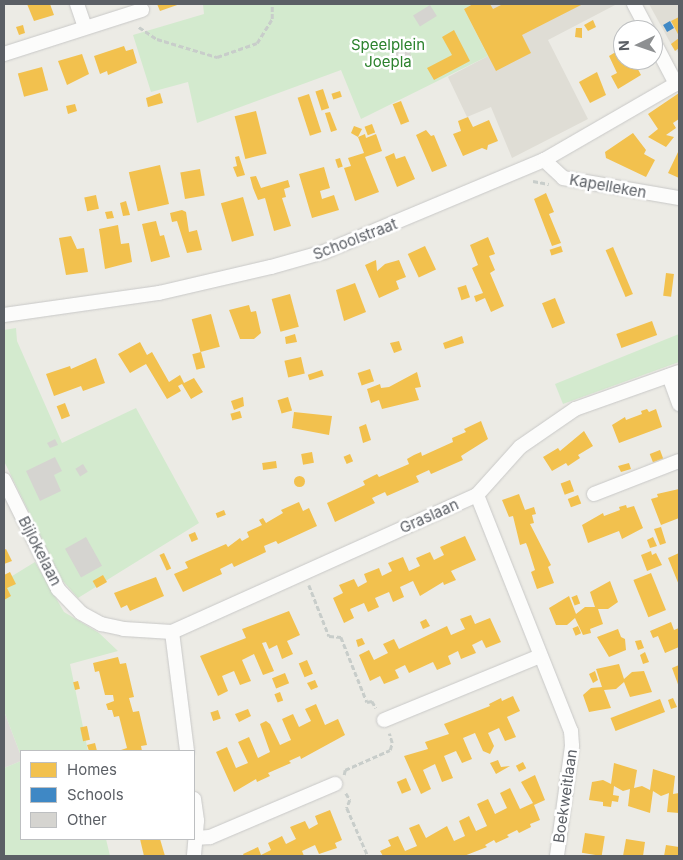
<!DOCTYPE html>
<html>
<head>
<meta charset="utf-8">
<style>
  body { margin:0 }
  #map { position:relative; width:683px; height:860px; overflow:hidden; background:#ecebe5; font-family:Inter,sans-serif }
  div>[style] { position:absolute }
  .industrial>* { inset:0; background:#dedcd8 }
  .education>* { inset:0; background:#dfddd5 }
  .green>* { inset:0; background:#d3eace }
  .homes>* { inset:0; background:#f2c14e; transform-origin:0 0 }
  .round { border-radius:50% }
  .schools>* { inset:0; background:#3f88c5; transform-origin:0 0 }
  .building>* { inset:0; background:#d5d4d0; transform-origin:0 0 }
  .path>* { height:2.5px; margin-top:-1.25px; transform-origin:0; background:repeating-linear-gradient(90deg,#c8cdca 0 5px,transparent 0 7.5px) }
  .roads { filter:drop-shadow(0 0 1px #c8c8c7) drop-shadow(0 0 1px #c8c8c7) }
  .minor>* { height:14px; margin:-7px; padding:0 7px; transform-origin:7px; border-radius:7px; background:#fcfcfb }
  span { translate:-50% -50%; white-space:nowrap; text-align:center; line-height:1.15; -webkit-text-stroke:5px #fff; paint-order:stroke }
  .park-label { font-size:15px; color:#2c822d }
  .street-label { font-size:15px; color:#5b5f65 }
  .frame { position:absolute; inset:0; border:5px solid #5b5f65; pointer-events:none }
  .legend { position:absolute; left:20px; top:750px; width:175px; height:90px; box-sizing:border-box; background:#fff; border:1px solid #bdbfc1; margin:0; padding:6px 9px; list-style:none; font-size:15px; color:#5b5f65 }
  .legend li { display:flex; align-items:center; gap:10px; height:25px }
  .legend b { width:25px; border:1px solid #bdbfc1 }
  .north { position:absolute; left:613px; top:20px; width:50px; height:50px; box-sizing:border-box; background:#fff; border:1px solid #bdbfc1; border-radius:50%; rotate:267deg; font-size:14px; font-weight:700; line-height:20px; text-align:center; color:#5b5f65 }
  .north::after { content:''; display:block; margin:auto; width:18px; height:22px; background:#8e9092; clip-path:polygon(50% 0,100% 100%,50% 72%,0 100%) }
</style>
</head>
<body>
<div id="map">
  <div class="industrial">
    <div style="clip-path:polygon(4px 711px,21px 756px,21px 761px,4px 768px)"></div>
  </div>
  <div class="education">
    <div style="clip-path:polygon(473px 4px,617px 4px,548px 40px,588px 119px,512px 158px,491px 107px,467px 117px,448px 77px,488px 56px,464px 9px)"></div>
    <div style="clip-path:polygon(649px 4px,679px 4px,679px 54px,671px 44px)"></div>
  </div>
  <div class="green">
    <div style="clip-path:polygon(203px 4px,473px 4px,464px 9px,488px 56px,361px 119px,341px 70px,197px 123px,188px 82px,151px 92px,133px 35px,204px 14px)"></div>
    <div style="clip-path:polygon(16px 328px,17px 341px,62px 443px,136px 408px,199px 523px,78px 598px,62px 580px,4px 461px,4px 330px)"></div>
    <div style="clip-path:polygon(679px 334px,679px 362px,563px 404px,555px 384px)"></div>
    <div style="clip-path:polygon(35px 562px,64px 612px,99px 633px,118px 651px,70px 664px,88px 751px,21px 751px,21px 756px,4px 711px,4px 581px)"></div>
    <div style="clip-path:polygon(21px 761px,21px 839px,106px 839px,110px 856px,4px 856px,4px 768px)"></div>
  </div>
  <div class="homes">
    <div style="clip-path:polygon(27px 4px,50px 4px,54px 15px,34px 21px)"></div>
    <div style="clip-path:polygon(157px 4px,180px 4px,160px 11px)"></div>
    <div style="clip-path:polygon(473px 4px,490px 4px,493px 9px,503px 4px,583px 4px,522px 35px,531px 53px,496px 71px,464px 9px)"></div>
    <div style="clip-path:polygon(679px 17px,679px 36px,671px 21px)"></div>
    <div style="clip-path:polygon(593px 20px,596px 27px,588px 31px,584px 25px)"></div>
    <div style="clip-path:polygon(23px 25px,25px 33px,19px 35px,16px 27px)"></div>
    <div style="clip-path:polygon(576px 28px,582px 28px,582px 38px,575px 37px)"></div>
    <div style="clip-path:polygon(454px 30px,470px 61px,434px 80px,427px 68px,452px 55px,442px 37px)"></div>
    <div style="clip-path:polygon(679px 38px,679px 48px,675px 51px,671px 44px)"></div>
    <div style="clip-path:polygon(124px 46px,126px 51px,133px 49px,137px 63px,108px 75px,107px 71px,100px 74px,94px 56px)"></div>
    <div style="clip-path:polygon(619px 50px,625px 61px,633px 60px,641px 75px,618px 89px,611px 76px,617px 73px,609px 56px)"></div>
    <div style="clip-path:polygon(82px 54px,89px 74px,67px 85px,58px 61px)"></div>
    <div style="left:42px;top:67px;width:24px;height:25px;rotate:75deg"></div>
    <div style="clip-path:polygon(597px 72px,606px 95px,590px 103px,579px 82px)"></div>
    <div style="left:323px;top:89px;width:20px;height:8px;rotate:72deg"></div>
    <div style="left:340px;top:91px;width:6px;height:9px;rotate:72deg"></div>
    <div style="clip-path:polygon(160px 93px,163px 103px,148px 107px,146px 98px)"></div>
    <div style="clip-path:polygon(679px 93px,679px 119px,673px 123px,676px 128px,666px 135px,674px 137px,666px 147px,648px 137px,658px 129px,648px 114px)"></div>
    <div style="left:309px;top:94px;width:40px;height:12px;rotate:72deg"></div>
    <div style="left:401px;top:101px;width:22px;height:9px;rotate:68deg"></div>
    <div style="clip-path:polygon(75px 104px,77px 111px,68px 114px,66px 106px)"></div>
    <div style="left:256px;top:111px;width:44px;height:22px;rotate:76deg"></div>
    <div style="clip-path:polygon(330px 112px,337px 130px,331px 132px,325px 113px)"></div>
    <div style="clip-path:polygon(468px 117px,473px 127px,489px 120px,498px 141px,488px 145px,487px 150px,482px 148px,463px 156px,453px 134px,461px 131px,458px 121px)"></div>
    <div style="left:372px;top:124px;width:9px;height:8px;rotate:69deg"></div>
    <div style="clip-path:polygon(354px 126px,362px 129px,358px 137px,351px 133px)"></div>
    <div style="clip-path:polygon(426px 130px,431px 136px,434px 135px,447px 166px,432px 172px,416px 135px)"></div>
    <div style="clip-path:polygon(633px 133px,646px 150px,644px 154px,655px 160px,646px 177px,606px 158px,605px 152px)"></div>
    <div style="clip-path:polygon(365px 134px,366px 138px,376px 134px,382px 151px,365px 157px,379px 192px,355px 201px,344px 168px,351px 166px,348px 158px,364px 153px,358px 137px)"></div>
    <div style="clip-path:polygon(679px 150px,679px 178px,668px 173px)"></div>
    <div style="clip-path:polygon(394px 153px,396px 159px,405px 156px,415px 179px,397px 187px,385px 157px)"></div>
    <div style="clip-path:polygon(239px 156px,245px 175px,237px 177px,233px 167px,237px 166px,235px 157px)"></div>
    <div style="left:340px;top:158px;width:9px;height:5px;rotate:72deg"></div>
    <div style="left:160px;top:165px;width:40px;height:32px;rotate:77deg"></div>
    <div style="clip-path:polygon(324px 167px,330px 188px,320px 191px,322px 199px,334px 195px,339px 210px,312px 218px,299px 174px)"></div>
    <div style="left:200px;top:169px;width:27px;height:20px;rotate:80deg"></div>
    <div style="clip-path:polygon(256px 176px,261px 188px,288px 180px,290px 187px,284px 189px,286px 197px,282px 198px,291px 226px,274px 231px,265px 198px,258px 200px,253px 188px,250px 177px)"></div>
    <div style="clip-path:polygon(546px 193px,554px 212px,549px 214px,561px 243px,552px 246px,534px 199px)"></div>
    <div style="left:96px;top:195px;width:14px;height:12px;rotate:78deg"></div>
    <div style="left:243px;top:197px;width:40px;height:23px;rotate:74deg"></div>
    <div style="clip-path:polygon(126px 201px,130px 215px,123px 216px,120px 203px)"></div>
    <div style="clip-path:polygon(182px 210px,186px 212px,189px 232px,197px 230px,202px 250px,187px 253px,177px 221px,172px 222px,170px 213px)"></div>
    <div style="clip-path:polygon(112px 211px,114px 218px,107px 219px,105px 212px)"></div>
    <div style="clip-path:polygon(156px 221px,160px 236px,164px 235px,170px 257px,151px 262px,142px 224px)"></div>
    <div style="clip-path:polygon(118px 225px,121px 244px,129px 243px,132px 262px,105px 269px,99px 229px)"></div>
    <div style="clip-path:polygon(71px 236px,77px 249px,84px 248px,88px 272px,66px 275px,59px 238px)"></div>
    <div style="clip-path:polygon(488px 237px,495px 254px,489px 256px,495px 270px,490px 273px,504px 306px,491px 312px,485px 298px,476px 302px,474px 296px,483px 293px,472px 268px,478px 265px,470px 245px)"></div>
    <div style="left:425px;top:246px;width:26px;height:19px;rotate:65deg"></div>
    <div style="left:561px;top:246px;width:6px;height:12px;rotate:72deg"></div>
    <div style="left:613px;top:247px;width:51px;height:8px;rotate:67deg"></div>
    <div style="clip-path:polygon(376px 260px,377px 271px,385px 264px,399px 260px,406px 277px,396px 281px,399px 289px,379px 298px,365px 265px)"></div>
    <div style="left:666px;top:273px;width:8px;height:23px;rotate:7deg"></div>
    <div style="clip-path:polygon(355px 283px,366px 312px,344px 321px,336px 290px)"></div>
    <div style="left:466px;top:285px;width:13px;height:9px;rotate:72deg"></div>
    <div style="left:290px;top:294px;width:34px;height:19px;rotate:75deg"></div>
    <div style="left:555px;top:298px;width:27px;height:14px;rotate:68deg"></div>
    <div style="clip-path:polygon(249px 305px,251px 312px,256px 311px,261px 333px,254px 339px,240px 339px,229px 310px)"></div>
    <div style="left:211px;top:314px;width:34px;height:20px;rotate:75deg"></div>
    <div style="left:652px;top:321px;width:15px;height:38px;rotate:70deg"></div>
    <div style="clip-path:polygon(295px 334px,297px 342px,286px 344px,285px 337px)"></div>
    <div style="clip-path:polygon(462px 336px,464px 343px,445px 349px,443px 343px)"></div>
    <div style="clip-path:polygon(399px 341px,402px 350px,394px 353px,390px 343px)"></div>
    <div style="clip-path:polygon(140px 342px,147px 355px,152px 352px,169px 382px,180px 375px,184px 383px,194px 378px,203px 392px,191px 399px,182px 384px,178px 386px,181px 391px,167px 399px,146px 364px,130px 373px,118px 354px)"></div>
    <div style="left:201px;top:352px;width:16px;height:9px;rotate:75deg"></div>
    <div style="left:301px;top:357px;width:17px;height:17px;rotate:77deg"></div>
    <div style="clip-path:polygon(96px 358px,105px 383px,83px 391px,81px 386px,54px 396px,46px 374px,70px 366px,71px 369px)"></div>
    <div style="left:370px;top:369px;width:13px;height:13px;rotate:72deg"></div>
    <div style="left:322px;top:370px;width:6px;height:15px;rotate:72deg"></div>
    <div style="clip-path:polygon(417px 372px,421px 387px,415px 388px,419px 400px,382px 409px,379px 400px,371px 403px,367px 389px,380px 384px,381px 388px,389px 387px)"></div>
    <div style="clip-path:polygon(243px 397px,244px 406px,234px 410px,231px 401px)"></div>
    <div style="left:288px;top:397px;width:14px;height:11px;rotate:73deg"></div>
    <div style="left:65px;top:403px;width:14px;height:9px;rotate:69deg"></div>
    <div style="clip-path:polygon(647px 409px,649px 412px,656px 409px,662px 427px,619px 443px,612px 425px,625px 417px,626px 420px,642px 414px,641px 411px)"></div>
    <div style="left:240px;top:411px;width:7px;height:10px;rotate:74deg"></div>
    <div style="clip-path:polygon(294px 412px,332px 416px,329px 435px,292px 428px)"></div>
    <div style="clip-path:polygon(481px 421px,488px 439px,461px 456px,463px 460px,431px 474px,429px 470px,416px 476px,419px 482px,387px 496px,385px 492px,372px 498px,375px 503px,335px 522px,327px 503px,365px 485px,363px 481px,377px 474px,379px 477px,409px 464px,407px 459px,414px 455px,421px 452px,422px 456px,453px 442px,452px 438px,466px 432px,464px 429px)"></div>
    <div style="clip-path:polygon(366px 424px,371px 440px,363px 443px,359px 427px)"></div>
    <div style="clip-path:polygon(584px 431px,593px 446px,578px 455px,580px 458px,568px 466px,566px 463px,552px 471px,543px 457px,558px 448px,560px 451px)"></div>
    <div style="left:660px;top:450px;width:9px;height:11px;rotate:69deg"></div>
    <div style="left:312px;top:452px;width:11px;height:11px;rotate:80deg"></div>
    <div style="left:350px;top:454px;width:8px;height:7px;rotate:67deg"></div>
    <div style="left:276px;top:461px;width:7px;height:14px;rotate:82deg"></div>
    <div style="clip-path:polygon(629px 463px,631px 469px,621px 472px,618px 466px)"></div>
    <div class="round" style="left:293.5px;top:475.5px;width:11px;height:11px"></div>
    <div style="left:570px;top:480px;width:12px;height:10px;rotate:70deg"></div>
    <div style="clip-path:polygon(679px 489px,679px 518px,661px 525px,651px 499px,658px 497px,657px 494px)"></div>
    <div style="clip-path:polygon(519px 494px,525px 510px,534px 507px,536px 514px,532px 515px,534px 523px,530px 524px,551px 565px,548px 567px,554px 583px,537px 589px,531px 572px,535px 570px,528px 548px,526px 543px,520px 545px,513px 516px,509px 517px,502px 500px)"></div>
    <div style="left:578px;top:495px;width:9px;height:11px;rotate:69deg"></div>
    <div style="clip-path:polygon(299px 502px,303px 511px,309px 508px,317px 526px,278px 544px,276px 541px,264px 546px,266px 552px,234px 567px,232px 563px,220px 569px,222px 574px,183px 592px,174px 574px,188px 568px,185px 562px,226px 544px,228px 547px,240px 538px,242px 541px,249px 537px,247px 532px,262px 525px,259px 520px,263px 518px,266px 523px,283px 513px,281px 510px)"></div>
    <div style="clip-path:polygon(626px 505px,627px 508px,634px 506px,643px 528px,622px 539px,619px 531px,588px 543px,582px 525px,603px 513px,604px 516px,620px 510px,619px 507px)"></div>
    <div style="left:224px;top:510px;width:5px;height:9px;rotate:68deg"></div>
    <div style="clip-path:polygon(661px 527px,666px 543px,660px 545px,654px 529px)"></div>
    <div style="left:195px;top:532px;width:8px;height:7px;rotate:67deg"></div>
    <div style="clip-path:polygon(465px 536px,476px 560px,451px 571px,456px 580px,444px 585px,443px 582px,420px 596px,413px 581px,400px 587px,404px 597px,393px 602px,389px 592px,375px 598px,379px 607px,368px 612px,364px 603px,350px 609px,354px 618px,344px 623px,333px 598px,343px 593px,339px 585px,354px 579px,358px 587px,367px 582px,364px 574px,379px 568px,382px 576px,392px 571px,388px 563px,403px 557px,409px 571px,420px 566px,416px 558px,430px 552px,434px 560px,444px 555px,440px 547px)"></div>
    <div style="clip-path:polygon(653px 537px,657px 546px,650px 548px,647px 540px)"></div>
    <div style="clip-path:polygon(6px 549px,12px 561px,4px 564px,4px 550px)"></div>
    <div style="clip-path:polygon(651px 551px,652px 555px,656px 553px,662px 565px,647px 571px,641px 555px)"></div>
    <div style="left:164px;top:553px;width:17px;height:5px;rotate:65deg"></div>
    <div style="clip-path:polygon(679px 553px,679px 585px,668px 558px)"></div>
    <div style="clip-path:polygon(10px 572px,16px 584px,7px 588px,11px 596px,4px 600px,4px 575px)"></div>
    <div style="left:651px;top:573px;width:40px;height:19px;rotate:68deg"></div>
    <div style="left:103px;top:575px;width:8px;height:12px;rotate:60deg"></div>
    <div style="clip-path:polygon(156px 577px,164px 596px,130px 611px,127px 605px,121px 608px,114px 593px)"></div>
    <div style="clip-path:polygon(610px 581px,618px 602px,608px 609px,598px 609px,603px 624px,590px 629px,591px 633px,583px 635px,575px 618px,567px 625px,556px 625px,549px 608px,569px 596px,576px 614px,585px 607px,595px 607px,590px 592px)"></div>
    <div style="left:577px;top:595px;width:9px;height:6px;rotate:69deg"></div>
    <div style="clip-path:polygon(289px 611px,300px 635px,287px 641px,293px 654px,282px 659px,277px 645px,269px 649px,266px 642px,262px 643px,274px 671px,263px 675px,254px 654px,242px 660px,251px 681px,240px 685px,234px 671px,222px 676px,228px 691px,218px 696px,200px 656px,246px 638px,242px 629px)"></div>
    <div style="clip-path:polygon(471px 615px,475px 624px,490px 618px,501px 642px,486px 648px,482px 640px,472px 645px,476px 653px,461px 659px,458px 651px,448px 656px,451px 664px,437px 670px,433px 662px,409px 673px,405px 665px,395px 670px,399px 678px,384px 684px,380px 676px,370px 681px,359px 655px,369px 650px,374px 660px,388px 653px,383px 644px,394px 639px,399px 649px,447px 626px,451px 635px,465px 629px,460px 619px)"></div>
    <div style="clip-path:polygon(426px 619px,430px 626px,423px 629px,420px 622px)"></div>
    <div style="clip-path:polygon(671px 622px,674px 630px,679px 628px,679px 647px,665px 653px,658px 636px,653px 638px,650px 631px)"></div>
    <div style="left:578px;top:626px;width:8px;height:6px;rotate:67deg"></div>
    <div style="clip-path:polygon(618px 629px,621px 637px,625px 639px,626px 650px,609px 657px,597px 637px)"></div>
    <div style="clip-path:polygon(362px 638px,365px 644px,358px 647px,356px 640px)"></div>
    <div style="clip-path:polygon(641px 640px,644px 648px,638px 650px,635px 641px)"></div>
    <div style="clip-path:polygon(645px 652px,649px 662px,643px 664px,640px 655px)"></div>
    <div style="clip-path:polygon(118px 657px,120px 664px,126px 663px,134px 697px,129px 698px,133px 712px,139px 711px,147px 745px,141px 746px,142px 751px,118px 751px,127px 748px,119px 716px,114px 717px,112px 710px,108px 710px,106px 704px,114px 701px,113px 695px,105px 695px,99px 671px,95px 672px,93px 663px)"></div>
    <div style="left:307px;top:660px;width:15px;height:9px;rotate:67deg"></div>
    <div style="clip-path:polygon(619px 664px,624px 679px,632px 672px,644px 671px,652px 692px,630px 697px,624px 682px,616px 689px,604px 690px,611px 708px,589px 712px,583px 695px,591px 688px,602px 687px,596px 669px)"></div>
    <div style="clip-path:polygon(679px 665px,679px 687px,672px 668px)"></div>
    <div style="clip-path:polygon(595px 671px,598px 680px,593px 683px,589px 674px)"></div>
    <div style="left:285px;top:673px;width:11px;height:14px;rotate:68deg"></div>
    <div style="clip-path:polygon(315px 680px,318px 687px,311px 690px,307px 683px)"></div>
    <div style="left:78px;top:681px;width:8px;height:5px;rotate:76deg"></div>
    <div style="left:280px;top:692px;width:9px;height:6px;rotate:69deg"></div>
    <div style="clip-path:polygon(513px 696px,520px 711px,507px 717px,516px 737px,505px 741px,499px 728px,488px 733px,494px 746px,490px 754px,483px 751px,475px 733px,463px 738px,472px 759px,462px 763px,456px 751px,444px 756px,453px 778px,442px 782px,435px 764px,423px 770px,431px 789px,421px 794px,404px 756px,428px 749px,425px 742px,449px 734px,444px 724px,490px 706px,489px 704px,501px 698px,502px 701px)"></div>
    <div style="clip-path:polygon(673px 698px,677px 707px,671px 709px,668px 700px)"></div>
    <div style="left:660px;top:699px;width:14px;height:53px;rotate:69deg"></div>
    <div style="clip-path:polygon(316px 704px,325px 725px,338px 719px,345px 735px,301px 759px,300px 756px,289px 761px,291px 763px,268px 773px,270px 776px,257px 782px,256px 779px,234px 792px,216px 752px,227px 747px,236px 768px,248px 763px,238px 742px,249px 737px,258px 758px,270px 752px,260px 724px,266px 721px,270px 724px,280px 745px,291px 740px,282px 719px,293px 714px,299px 727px,311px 721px,305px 709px)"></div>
    <div style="clip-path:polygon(248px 709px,251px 716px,239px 722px,235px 714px)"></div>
    <div style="left:218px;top:710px;width:9px;height:8px;rotate:72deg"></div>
    <div style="left:87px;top:726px;width:14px;height:7px;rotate:78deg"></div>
    <div style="clip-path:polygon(95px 743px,97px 751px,89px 751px,87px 745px)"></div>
    <div style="clip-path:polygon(498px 760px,501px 767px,510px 766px,496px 774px,490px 763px)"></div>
    <div style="left:523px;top:762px;width:7px;height:8px;rotate:63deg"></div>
    <div style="clip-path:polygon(614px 763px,637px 770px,634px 788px,642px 786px,650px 790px,653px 769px,675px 776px,673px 794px,679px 793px,679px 813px,667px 812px,669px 793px,661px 796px,653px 791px,650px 813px,628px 806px,630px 789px,623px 791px,614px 786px,613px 795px,619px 796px,618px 802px,612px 801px,611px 807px,603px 806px,603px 802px,589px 800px,592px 782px,603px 780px,611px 784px)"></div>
    <div style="clip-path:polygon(535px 775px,545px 800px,534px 805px,540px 820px,530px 824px,531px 827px,519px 833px,517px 830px,507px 835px,509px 837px,496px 843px,494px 840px,485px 845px,487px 847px,464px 856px,383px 856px,380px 851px,391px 846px,388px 840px,398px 836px,405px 851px,417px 846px,409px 828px,419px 824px,426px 838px,447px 826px,454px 841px,465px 836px,459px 821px,469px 816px,476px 831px,487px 826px,477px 804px,488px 799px,495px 814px,507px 808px,500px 793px,510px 788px,520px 809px,533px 803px,521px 782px)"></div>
    <div style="left:406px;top:778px;width:13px;height:10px;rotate:67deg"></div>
    <div style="clip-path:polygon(330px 810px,342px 840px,335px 843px,337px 848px,319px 854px,315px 845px,302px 851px,304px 856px,244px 856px,243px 854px,258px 847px,261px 855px,271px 850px,268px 843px,282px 836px,286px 844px,296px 839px,290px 827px,305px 821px,309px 829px,318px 824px,315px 816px)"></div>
    <div style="left:585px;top:833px;width:20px;height:20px;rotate:9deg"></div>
    <div style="clip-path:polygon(140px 839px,160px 839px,165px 856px,144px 856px)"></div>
    <div style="clip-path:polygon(626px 839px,645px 842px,643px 856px,623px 856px)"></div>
    <div style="clip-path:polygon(666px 845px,679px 847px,679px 856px,664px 856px)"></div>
  </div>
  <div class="schools">
    <div style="left:670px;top:21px;width:8px;height:8px;rotate:60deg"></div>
  </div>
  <div class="building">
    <div style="left:430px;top:5px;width:13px;height:20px;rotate:58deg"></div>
    <div style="left:410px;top:46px;width:14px;height:19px;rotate:86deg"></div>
    <div style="clip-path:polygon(55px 439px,58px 445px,50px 448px,47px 443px)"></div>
    <div style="clip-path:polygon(55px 457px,62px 471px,54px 475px,61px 491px,40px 501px,26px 471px)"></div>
    <div style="left:83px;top:464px;width:9px;height:9px;rotate:58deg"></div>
    <div style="left:86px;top:537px;width:33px;height:24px;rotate:61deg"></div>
  </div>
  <div class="path">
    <div style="left:139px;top:27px;width:22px;rotate:34deg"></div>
    <div style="left:157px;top:39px;width:63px;rotate:16.7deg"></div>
    <div style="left:217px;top:57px;width:42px;rotate:-19.3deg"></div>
    <div style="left:257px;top:43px;width:28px;rotate:-58deg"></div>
    <div style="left:272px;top:19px;width:15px;rotate:-90deg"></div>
    <div style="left:533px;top:181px;width:16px;rotate:11deg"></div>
    <div style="left:309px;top:585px;width:55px;rotate:68.6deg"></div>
    <div style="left:329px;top:636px;width:12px;rotate:5deg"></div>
    <div style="left:341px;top:637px;width:70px;rotate:68.2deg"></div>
    <div style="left:367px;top:702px;width:5px;rotate:-11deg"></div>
    <div style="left:372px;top:701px;width:8px;rotate:60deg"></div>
    <div style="left:344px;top:775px;width:5px;rotate:-79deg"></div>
    <div style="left:345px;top:770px;width:49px;rotate:-24deg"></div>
    <div style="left:390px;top:750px;width:7px;rotate:-74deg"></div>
    <div style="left:392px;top:743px;width:10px;rotate:-107deg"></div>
    <div style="left:346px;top:793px;width:8px;rotate:60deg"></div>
    <div style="left:350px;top:800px;width:9px;rotate:111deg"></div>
    <div style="left:347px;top:808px;width:52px;rotate:66.4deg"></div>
  </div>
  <div class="roads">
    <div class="minor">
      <div style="left:77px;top:4px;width:24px;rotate:71deg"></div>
      <div style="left:634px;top:4px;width:30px;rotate:62deg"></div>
      <div style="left:653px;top:40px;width:50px;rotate:62.4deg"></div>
      <div style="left:4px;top:54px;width:145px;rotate:-17.7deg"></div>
      <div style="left:544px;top:160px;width:26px;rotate:43deg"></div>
      <div style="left:563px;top:178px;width:118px;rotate:9.8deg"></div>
      <div style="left:4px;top:315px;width:157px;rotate:-8.1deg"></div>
      <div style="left:159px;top:293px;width:115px;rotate:-13.1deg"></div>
      <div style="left:271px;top:267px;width:55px;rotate:-15.8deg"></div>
      <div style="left:324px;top:252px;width:238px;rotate:-22.7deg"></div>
      <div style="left:544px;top:160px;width:156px;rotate:-30deg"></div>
      <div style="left:669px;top:376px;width:30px;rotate:70deg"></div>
      <div style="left:4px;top:480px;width:122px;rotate:63.6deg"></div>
      <div style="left:58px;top:589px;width:33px;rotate:46deg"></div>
      <div style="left:81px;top:613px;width:23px;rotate:29deg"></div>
      <div style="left:101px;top:624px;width:24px;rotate:12deg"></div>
      <div style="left:124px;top:629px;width:48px;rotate:3.6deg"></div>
      <div style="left:172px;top:632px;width:334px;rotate:-24.2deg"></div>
      <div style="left:477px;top:495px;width:64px;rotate:-48.1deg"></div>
      <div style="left:520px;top:447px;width:67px;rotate:-34.6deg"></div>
      <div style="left:575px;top:409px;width:110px;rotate:-19.6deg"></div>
      <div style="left:594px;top:494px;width:91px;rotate:-21.2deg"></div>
      <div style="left:477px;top:495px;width:254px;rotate:68.3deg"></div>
      <div style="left:571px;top:731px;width:15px;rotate:86deg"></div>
      <div style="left:572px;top:746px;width:111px;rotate:97.8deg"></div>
      <div style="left:172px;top:632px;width:120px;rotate:82.8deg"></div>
      <div style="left:384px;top:720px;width:169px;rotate:-22.3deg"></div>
      <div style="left:194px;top:799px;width:22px;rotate:82deg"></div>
      <div style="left:197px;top:821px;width:35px;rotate:95deg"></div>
      <div style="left:196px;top:838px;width:14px;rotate:-4deg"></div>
      <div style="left:210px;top:837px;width:136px;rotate:-23deg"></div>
    </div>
  </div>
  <div class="park-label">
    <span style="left:388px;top:53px">Speelplein<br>Joepla</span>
  </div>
  <div class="street-label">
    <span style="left:608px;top:186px;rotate:10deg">Kapelleken</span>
    <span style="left:355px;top:239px;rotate:-21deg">Schoolstraat</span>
    <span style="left:429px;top:516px;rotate:-24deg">Graslaan</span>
    <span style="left:40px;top:551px;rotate:63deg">Bijlokelaan</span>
    <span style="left:565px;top:796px;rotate:-82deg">Boekweitlaan</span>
  </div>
  <div class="frame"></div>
  <ul class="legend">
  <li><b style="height:14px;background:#f2c14e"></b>Homes</li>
  <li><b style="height:14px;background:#3f88c5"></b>Schools</li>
  <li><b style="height:14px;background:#d5d4d0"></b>Other</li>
  </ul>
  <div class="north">N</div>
</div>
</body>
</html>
